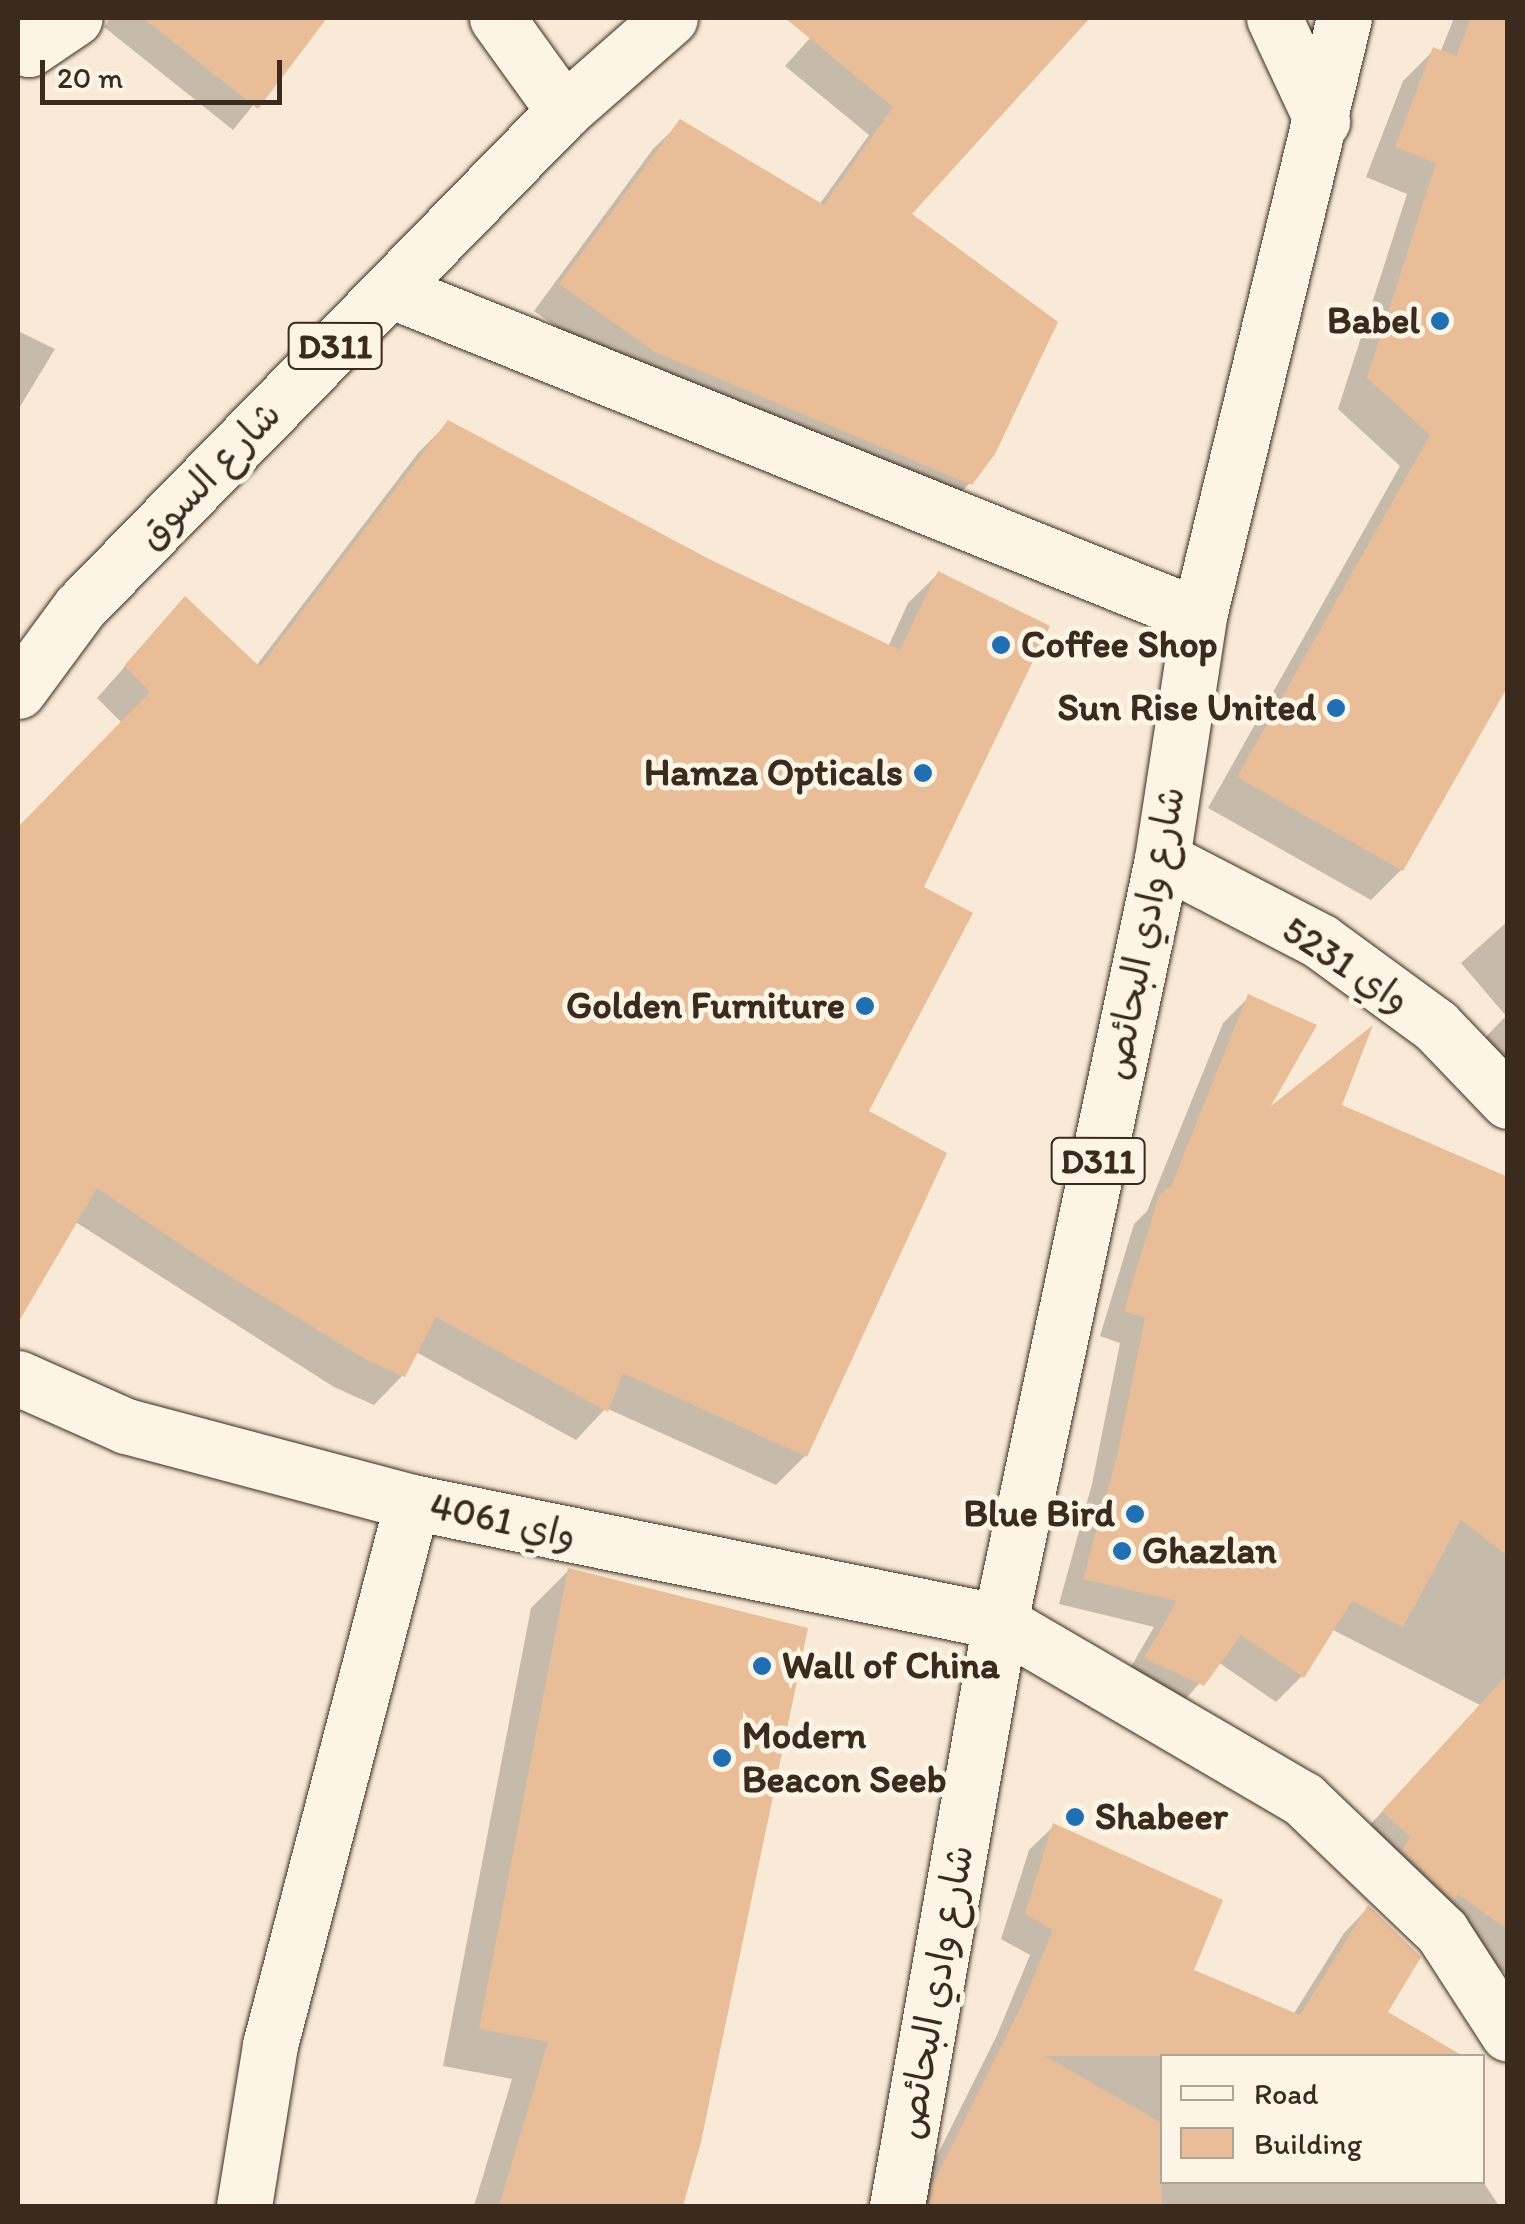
<!DOCTYPE html>
<html>
<head>
<meta charset="utf-8">
<style>
  body { margin:0 }
  #map { position:relative; width:1525px; height:2224px; overflow:hidden; background:#f8ead6; font-family:Itim,"Playpen Sans Arabic",sans-serif }
  div>[style] { position:absolute }
  .shadow>* { inset:0; background:#0003 }
  .building>* { inset:0; background:#e8bd98 }
  .roads { filter:drop-shadow(0 0 2px #3b2a1e) drop-shadow(0 0 2px #3b2a1e) }
  .minor>* { height:55px; margin:-27.5px; padding:0 27.5px; transform-origin:27.5px; border-radius:27.5px; background:#fcf5e5 }
  .major>* { height:55px; margin:-27.5px; padding:0 27.5px; transform-origin:27.5px; border-radius:27.5px; background:#fcf5e5 }
  .dots>* { width:28px; height:28px; translate:-50% -50%; box-sizing:border-box; border:5px solid #fcf5e5; border-radius:50% }
  span { translate:-50% -50%; white-space:nowrap; text-align:center; line-height:1.15; -webkit-text-stroke:10px #fcf5e5; paint-order:stroke }
  .shield-label span { padding:2px 8px; background:#fcf5e5; border:2px solid; border-radius:8px; -webkit-text-stroke-width:0 }
  .shield-label { font-size:35px; color:#3b2a1e; font-weight:700 }
  .poi-label { font-size:38px; color:#3b2a1e; font-weight:700 }
  .right { translate:-100% -50%; text-align:right }
  .left { translate:0 -50%; text-align:left }
  .street-label { font-size:38px; color:#3b2a1e }
  .frame { position:absolute; inset:0; border:20px solid #3b2a1e; pointer-events:none }
  .legend { position:absolute; left:1160px; top:2054px; width:325px; height:130px; box-sizing:border-box; background:#fcf5e5; border:2px solid #afa495; margin:0; padding:12px 18px; list-style:none; font-size:30px; color:#3b2a1e }
  .legend li { display:flex; align-items:center; gap:20px; height:50px }
  .legend b { width:50px; border:2px solid #afa495 }
  .scale { position:absolute; left:40px; top:60px; width:242px; height:45px; box-sizing:border-box; border:5px solid #3b2a1e; border-top:0; padding-left:12px; font-size:30px; line-height:35px; white-space:nowrap; color:#3b2a1e; -webkit-text-stroke:8px #fcf5e5; paint-order:stroke }
</style>
</head>
<body>
<div id="map">
  <div class="shadow">
    <div style="clip-path:polygon(110px 18px,324px 18px,233px 130px,104px 27px)"></div>
    <div style="clip-path:polygon(828px 18px,1079px 18px,1075px 31px,909px 214px,970px 483px,944px 510px,628px 378px,534px 311px,653px 149px,680px 123px,819px 205px,869px 135px,785px 66px)"></div>
    <div style="clip-path:polygon(1454px 18px,1508px 18px,1508px 681px,1401px 870px,1371px 900px,1208px 808px,1400px 466px,1338px 409px,1407px 194px,1366px 177px,1403px 81px,1434px 50px,1440px 53px)"></div>
    <div style="clip-path:polygon(18px 331px,55px 349px,18px 410px)"></div>
    <div style="clip-path:polygon(448px 423px,708px 561px,888px 647px,908px 603px,938px 574px,921px 888px,866px 1112px,805px 1456px,776px 1485px,606px 1408px,576px 1440px,416px 1352px,403px 1375px,374px 1405px,334px 1387px,74px 1221px,18px 1318px,18px 830px,123px 724px,97px 698px,185px 599px,256px 666px,418px 453px)"></div>
    <div style="clip-path:polygon(1508px 921px,1508px 1086px,1477px 1046px,1506px 1016px,1461px 963px)"></div>
    <div style="clip-path:polygon(1249px 997px,1263px 1116px,1339px 1106px,1508px 1180px,1508px 1975px,1432px 1919px,1358px 1838px,1480px 1705px,1331px 1629px,1302px 1676px,1276px 1702px,1218px 1662px,1176px 1710px,1121px 1684px,1154px 1627px,1059px 1604px,1092px 1484px,1120px 1343px,1100px 1336px,1134px 1224px,1147px 1211px,1223px 1023px)"></div>
    <div style="clip-path:polygon(569px 1570px,699px 2142px,681px 2206px,474px 2206px,512px 2079px,443px 2066px,531px 1608px)"></div>
    <div style="clip-path:polygon(1054px 1826px,1191px 1971px,1293px 2015px,1344px 1933px,1368px 1908px,1385px 2013px,1429px 2039px,1419px 2056px,1162px 2056px,1162px 2182px,1482px 2180px,1499px 2206px,912px 2206px,997px 2035px,1030px 1955px,1001px 1939px,1029px 1850px)"></div>
  </div>
  <div class="building">
    <div style="clip-path:polygon(143px 18px,327px 18px,258px 109px)"></div>
    <div style="clip-path:polygon(785px 18px,1090px 18px,912px 214px,1058px 322px,995px 454px,972px 485px,655px 352px,559px 284px,680px 119px,824px 205px,893px 107px)"></div>
    <div style="clip-path:polygon(1471px 18px,1508px 18px,1508px 686px,1403px 871px,1237px 777px,1430px 435px,1367px 378px,1436px 163px,1395px 147px,1433px 47px,1456px 56px)"></div>
    <div style="clip-path:polygon(448px 420px,709px 559px,900px 650px,938px 571px,1050px 626px,924px 887px,973px 913px,869px 1111px,947px 1153px,807px 1457px,623px 1373px,608px 1412px,436px 1317px,405px 1377px,365px 1359px,202px 1259px,97px 1188px,18px 1323px,18px 827px,150px 692px,124px 666px,185px 596px,260px 667px)"></div>
    <div style="clip-path:polygon(1248px 994px,1317px 1025px,1271px 1106px,1373px 1025px,1342px 1105px,1508px 1177px,1508px 1556px,1461px 1520px,1403px 1627px,1352px 1601px,1304px 1678px,1241px 1635px,1204px 1686px,1144px 1658px,1177px 1601px,1083px 1579px,1117px 1456px,1145px 1318px,1124px 1311px,1159px 1195px,1171px 1186px)"></div>
    <div style="clip-path:polygon(568px 1568px,808px 1628px,701px 2142px,683px 2206px,499px 2206px,548px 2042px,479px 2029px)"></div>
    <div style="clip-path:polygon(1508px 1674px,1508px 1930px,1458px 1894px,1454px 1900px,1402px 1850px,1410px 1837px,1382px 1811px)"></div>
    <div style="clip-path:polygon(1053px 1823px,1223px 1900px,1194px 1970px,1300px 2015px,1368px 1905px,1421px 1957px,1388px 2012px,1463px 2056px,1045px 2056px,1162px 2123px,1162px 2206px,929px 2206px,932px 2186px,1021px 2007px,1053px 1930px,1025px 1914px)"></div>
  </div>
  <div class="roads">
    <div class="minor">
      <div style="left:497px;top:18px;width:115px;rotate:54.2deg"></div>
      <div style="left:18px;top:46px;width:11px;rotate:15deg"></div>
      <div style="left:29px;top:49px;width:55px;rotate:-34deg"></div>
      <div style="left:390px;top:290px;width:872px;rotate:21.95deg"></div>
      <div style="left:1162px;top:859px;width:178px;rotate:27.4deg"></div>
      <div style="left:1320px;top:941px;width:144px;rotate:36.2deg"></div>
      <div style="left:1436px;top:1026px;width:104px;rotate:46.2deg"></div>
      <div style="left:18px;top:1378px;width:118px;rotate:24deg"></div>
      <div style="left:126px;top:1426px;width:296px;rotate:14.9deg"></div>
      <div style="left:412px;top:1502px;width:600px;rotate:11.53deg"></div>
      <div style="left:1000px;top:1622px;width:351px;rotate:30.3deg"></div>
      <div style="left:1303px;top:1799px;width:192px;rotate:43.7deg"></div>
      <div style="left:1442px;top:1932px;width:121px;rotate:57.1deg"></div>
      <div style="left:244px;top:2206px;width:163px;rotate:-80.8deg"></div>
      <div style="left:270px;top:2045px;width:561px;rotate:-75.34deg"></div>
    </div>
    <div class="major">
      <div style="left:1274px;top:18px;width:114px;rotate:65deg"></div>
      <div style="left:18px;top:691px;width:104px;rotate:-53.6deg"></div>
      <div style="left:80px;top:607px;width:693px;rotate:-45.7deg"></div>
      <div style="left:564px;top:111px;width:141px;rotate:-41.3deg"></div>
      <div style="left:897px;top:2206px;width:593px;rotate:-80deg"></div>
      <div style="left:1000px;top:1622px;width:780px;rotate:-78.01deg"></div>
      <div style="left:1162px;top:859px;width:246px;rotate:-81.3deg"></div>
      <div style="left:1199px;top:616px;width:615px;rotate:-76.37deg"></div>
    </div>
  </div>
  <div class="dots">
    <div style="left:1440px;top:321px;background:#1f6fb2"></div>
    <div style="left:1001px;top:645px;background:#1f6fb2"></div>
    <div style="left:1336px;top:708px;background:#1f6fb2"></div>
    <div style="left:923px;top:773px;background:#1f6fb2"></div>
    <div style="left:865px;top:1006px;background:#1f6fb2"></div>
    <div style="left:1135px;top:1514px;background:#1f6fb2"></div>
    <div style="left:1122px;top:1551px;background:#1f6fb2"></div>
    <div style="left:762px;top:1666px;background:#1f6fb2"></div>
    <div style="left:722px;top:1758px;background:#1f6fb2"></div>
    <div style="left:1075px;top:1817px;background:#1f6fb2"></div>
  </div>
  <div class="shield-label">
    <span style="left:335px;top:346px">D311</span>
    <span style="left:1098px;top:1161px">D311</span>
  </div>
  <div class="poi-label">
    <span class="right" style="left:1420px;top:321px">Babel</span>
    <span class="left" style="left:1021px;top:645px">Coffee Shop</span>
    <span class="right" style="left:1316px;top:708px">Sun Rise United</span>
    <span class="right" style="left:903px;top:773px">Hamza Opticals</span>
    <span class="right" style="left:845px;top:1006px">Golden Furniture</span>
    <span class="right" style="left:1115px;top:1514px">Blue Bird</span>
    <span class="left" style="left:1142px;top:1551px">Ghazlan</span>
    <span class="left" style="left:782px;top:1666px">Wall of China</span>
    <span class="left" style="left:742px;top:1758px">Modern<br>Beacon Seeb</span>
    <span class="left" style="left:1095px;top:1817px">Shabeer</span>
  </div>
  <div class="street-label">
    <span style="left:209px;top:475px;rotate:-46deg">شارع السوق</span>
    <span style="left:1144px;top:933px;rotate:-79deg">شارع وادي البحائص</span>
    <span style="left:1346px;top:965px;rotate:33deg">واي 5231</span>
    <span style="left:503px;top:1521px;rotate:12deg">واي 4061</span>
    <span style="left:935px;top:1992px;rotate:-80deg">شارع وادي البحائص</span>
  </div>
  <div class="frame"></div>
  <ul class="legend">
  <li><b style="height:12px;background:#fcf5e5"></b>Road</li>
  <li><b style="height:28px;background:#e8bd98"></b>Building</li>
  </ul>
  <div class="scale">20 m</div>
</div>
</body>
</html>
